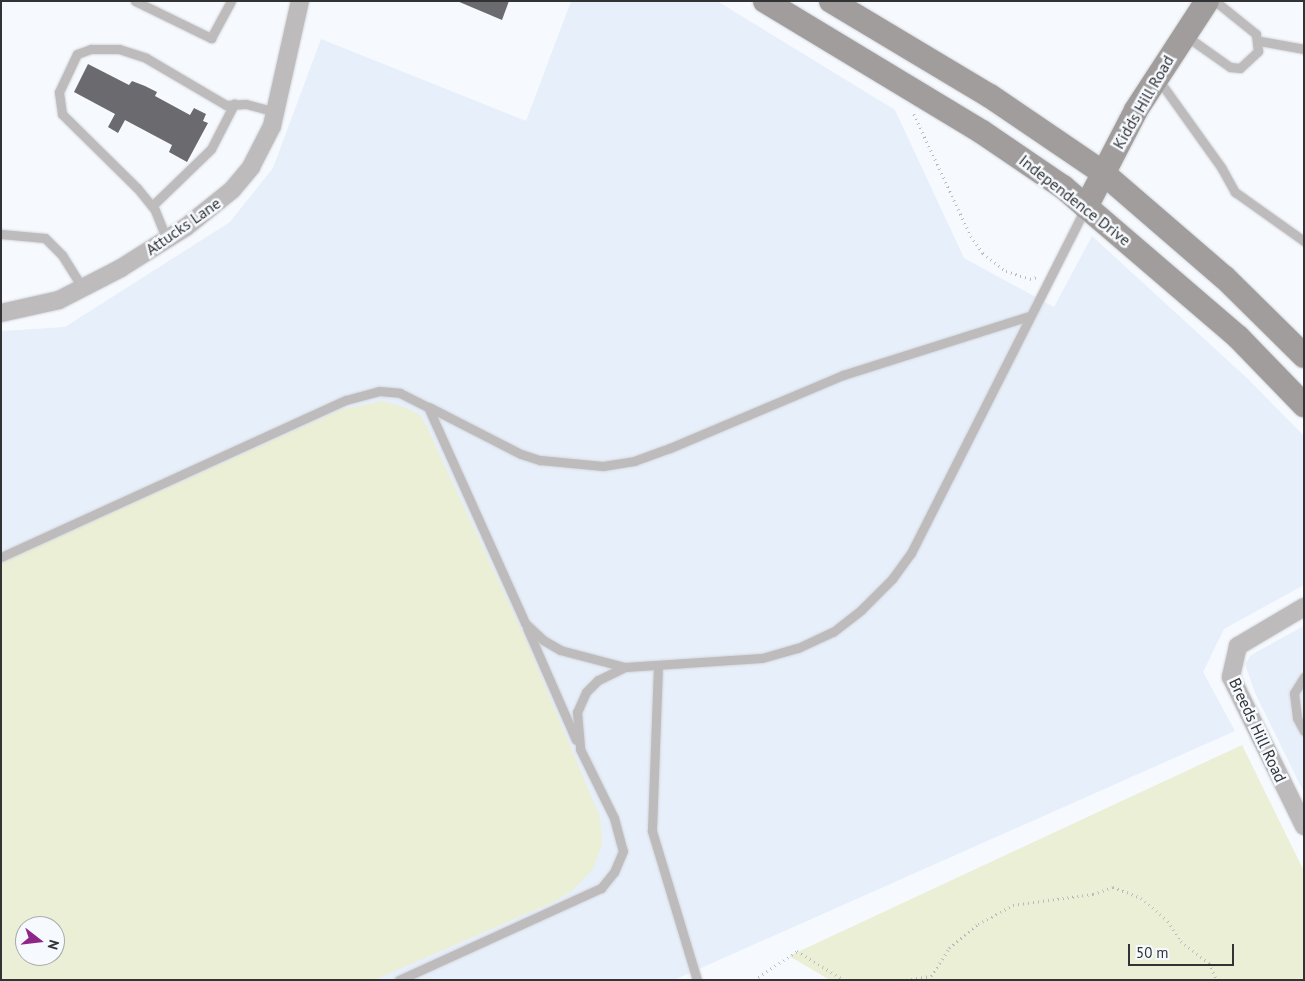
<!DOCTYPE html>
<html>
<head>
<meta charset="utf-8">
<style>
  body { margin:0 }
  #map { position:relative; width:1305px; height:981px; overflow:hidden; background:#f6fafe; font-family:"PT Sans",sans-serif }
  div>[style] { position:absolute }
  .built>* { inset:0; background:#e7effa }
  .green>* { inset:0; background:#eaefd6 }
  .building>* { inset:0; background:#6b6b6f }
  .path>* { height:2.5px; margin-top:-1.25px; transform-origin:0; background:repeating-linear-gradient(90deg,#b8bbbe 0 1px,transparent 0 5px) }
  .roads { filter:drop-shadow(0 0 1px #d3d6da) drop-shadow(0 0 1px #d3d6da) }
  .lane>* { height:9px; margin:-4.5px; padding:0 4.5px; transform-origin:4.5px; border-radius:4.5px; background:#bebbbc }
  .street>* { height:18px; margin:-9px; padding:0 9px; transform-origin:9px; border-radius:9px; background:#bebbbc }
  .secondary>* { height:24px; margin:-12px; padding:0 12px; transform-origin:12px; border-radius:12px; background:#a19d9d }
  span { translate:-50% -50%; white-space:nowrap; text-align:center; line-height:1.15; -webkit-text-stroke:5px #f6fafe; paint-order:stroke }
  .street-label { font-size:16px; color:#323335 }
  .frame { position:absolute; inset:0; border:2px solid #323335; pointer-events:none }
  .north { position:absolute; left:15px; top:916px; width:50px; height:50px; box-sizing:border-box; background:#f6fafe; border:1px solid #a8aaae; border-radius:50%; rotate:106deg; font-size:14px; font-weight:700; line-height:20px; text-align:center; color:#323335 }
  .north::after { content:''; display:block; margin:auto; width:18px; height:22px; background:#8f2589; clip-path:polygon(50% 0,100% 100%,50% 72%,0 100%) }
  .scale { position:absolute; left:1128px; top:944px; width:106px; height:22px; box-sizing:border-box; border:2px solid #323335; border-top:0; padding-left:6px; font-size:15px; line-height:18px; white-space:nowrap; color:#323335; -webkit-text-stroke:4px #f6fafe; paint-order:stroke }
</style>
</head>
<body>
<div id="map">
  <div class="built">
    <div style="clip-path:polygon(evenodd,571px 1px,717px 1px,895px 110px,964px 258px,1054px 307px,1092px 236px,1248px 379px,1304px 436px,1304px 585px,1224px 629px,1203px 672px,1235px 731px,674px 980px,1px 980px,1px 331px,65px 327px,230px 222px,273px 168px,321px 39px,526px 121px,571px 1px,25px 926px,55px 926px,55px 956px,25px 956px,25px 926px)"></div>
    <div style="clip-path:polygon(1304px 626px,1304px 793px,1255px 693px,1245px 664px,1251px 655px)"></div>
  </div>
  <div class="green">
    <div style="clip-path:polygon(evenodd,383px 401px,409px 409px,420px 415px,427px 427px,524px 636px,600px 817px,602px 844px,593px 869px,573px 890px,556px 901px,374px 980px,1px 980px,1px 563px,343px 409px,383px 401px,25px 926px,55px 926px,55px 956px,25px 956px,25px 926px)"></div>
    <div style="clip-path:polygon(1242px 745px,1304px 871px,1304px 980px,830px 980px,789px 956px)"></div>
  </div>
  <div class="building">
    <div style="clip-path:polygon(457px 1px,509px 1px,502px 20px)"></div>
    <div style="clip-path:polygon(88px 64px,129px 85px,132px 81px,145px 86px,157px 92px,155px 96px,190px 115px,194px 108px,206px 114px,203px 121px,208px 123px,187px 162px,169px 152px,172px 145px,125px 120px,118px 133px,108px 127px,115px 114px,74px 92px)"></div>
  </div>
  <div class="path">
    <div style="left:914px;top:114px;width:135px;rotate:65deg"></div>
    <div style="left:971px;top:236px;width:21px;rotate:55deg"></div>
    <div style="left:983px;top:253px;width:29px;rotate:38deg"></div>
    <div style="left:1006px;top:271px;width:25px;rotate:18deg"></div>
    <div style="left:1030px;top:279px;width:7px;rotate:-16deg"></div>
    <div style="left:754px;top:980px;width:52px;rotate:-34deg"></div>
    <div style="left:797px;top:951px;width:55px;rotate:31.7deg"></div>
    <div style="left:906px;top:980px;width:25px;rotate:-9deg"></div>
    <div style="left:931px;top:976px;width:33px;rotate:-57deg"></div>
    <div style="left:949px;top:948px;width:38px;rotate:-40deg"></div>
    <div style="left:978px;top:924px;width:40px;rotate:-28deg"></div>
    <div style="left:1013px;top:905px;width:81px;rotate:-7.8deg"></div>
    <div style="left:1093px;top:894px;width:21px;rotate:-19deg"></div>
    <div style="left:1113px;top:887px;width:30px;rotate:21deg"></div>
    <div style="left:1141px;top:898px;width:35px;rotate:40deg"></div>
    <div style="left:1168px;top:921px;width:24px;rotate:57deg"></div>
    <div style="left:1181px;top:941px;width:36px;rotate:38deg"></div>
    <div style="left:1209px;top:963px;width:19px;rotate:65deg"></div>
  </div>
  <div class="roads">
    <div class="lane">
      <div style="left:135px;top:1px;width:85px;rotate:26deg"></div>
      <div style="left:211px;top:38px;width:42px;rotate:-61.6deg"></div>
      <div style="left:1186px;top:36px;width:54px;rotate:35.2deg"></div>
      <div style="left:1230px;top:67px;width:10px;rotate:6deg"></div>
      <div style="left:1240px;top:68px;width:25px;rotate:-43deg"></div>
      <div style="left:1258px;top:51px;width:17px;rotate:-97deg"></div>
      <div style="left:1256px;top:34px;width:53px;rotate:-141.2deg"></div>
      <div style="left:1260px;top:41px;width:45px;rotate:10.3deg"></div>
      <div style="left:1158px;top:79px;width:108px;rotate:54.4deg"></div>
      <div style="left:1221px;top:167px;width:29px;rotate:61deg"></div>
      <div style="left:1235px;top:192px;width:85px;rotate:35.4deg"></div>
      <div style="left:152px;top:206px;width:82px;rotate:-44deg"></div>
      <div style="left:211px;top:149px;width:51px;rotate:-62.9deg"></div>
      <div style="left:1px;top:234px;width:44px;rotate:5.2deg"></div>
      <div style="left:45px;top:238px;width:24px;rotate:45deg"></div>
      <div style="left:62px;top:255px;width:39px;rotate:58deg"></div>
      <div style="left:167px;top:240px;width:32px;rotate:-112deg"></div>
      <div style="left:155px;top:210px;width:28px;rotate:-129deg"></div>
      <div style="left:137px;top:188px;width:105px;rotate:-135.4deg"></div>
      <div style="left:62px;top:114px;width:22px;rotate:-98deg"></div>
      <div style="left:59px;top:92px;width:42px;rotate:-64.7deg"></div>
      <div style="left:77px;top:54px;width:15px;rotate:-20deg"></div>
      <div style="left:91px;top:49px;width:28px"></div>
      <div style="left:119px;top:49px;width:28px;rotate:18deg"></div>
      <div style="left:146px;top:58px;width:93px;rotate:30.4deg"></div>
      <div style="left:226px;top:105px;width:20px;rotate:-3deg"></div>
      <div style="left:246px;top:104px;width:31px;rotate:15deg"></div>
      <div style="left:429px;top:407px;width:103px;rotate:27.1deg"></div>
      <div style="left:521px;top:454px;width:20px;rotate:18deg"></div>
      <div style="left:540px;top:460px;width:63px;rotate:5.4deg"></div>
      <div style="left:603px;top:466px;width:31px;rotate:-9deg"></div>
      <div style="left:634px;top:461px;width:38px;rotate:-20deg"></div>
      <div style="left:670px;top:448px;width:188px;rotate:-22.9deg"></div>
      <div style="left:843px;top:375px;width:195px;rotate:-17.6deg"></div>
      <div style="left:1px;top:557px;width:379px;rotate:-24.5deg"></div>
      <div style="left:346px;top:400px;width:34px;rotate:-15deg"></div>
      <div style="left:379px;top:391px;width:21px;rotate:5deg"></div>
      <div style="left:400px;top:393px;width:31px;rotate:27deg"></div>
      <div style="left:428px;top:407px;width:237px;rotate:65.8deg"></div>
      <div style="left:525px;top:623px;width:25px;rotate:43deg"></div>
      <div style="left:543px;top:640px;width:20px;rotate:30deg"></div>
      <div style="left:560px;top:650px;width:67px;rotate:14.7deg"></div>
      <div style="left:625px;top:667px;width:30px;rotate:154deg"></div>
      <div style="left:598px;top:680px;width:17px;rotate:135deg"></div>
      <div style="left:586px;top:692px;width:22px;rotate:114deg"></div>
      <div style="left:577px;top:712px;width:37px;rotate:85deg"></div>
      <div style="left:580px;top:749px;width:77px;rotate:63.8deg"></div>
      <div style="left:614px;top:818px;width:34px;rotate:75deg"></div>
      <div style="left:623px;top:851px;width:23px;rotate:113deg"></div>
      <div style="left:614px;top:872px;width:21px;rotate:129deg"></div>
      <div style="left:601px;top:888px;width:222px;rotate:155.5deg"></div>
      <div style="left:527px;top:628px;width:122px;rotate:66.4deg"></div>
      <div style="left:658px;top:666px;width:165px;rotate:92.1deg"></div>
      <div style="left:652px;top:831px;width:156px;rotate:73.2deg"></div>
      <div style="left:625px;top:667px;width:137px;rotate:-3.8deg"></div>
      <div style="left:762px;top:658px;width:37px;rotate:-16deg"></div>
      <div style="left:798px;top:648px;width:38px;rotate:-25deg"></div>
      <div style="left:833px;top:632px;width:36px;rotate:-38deg"></div>
      <div style="left:861px;top:610px;width:44px;rotate:-45deg"></div>
      <div style="left:892px;top:579px;width:32px;rotate:-54deg"></div>
      <div style="left:911px;top:553px;width:388px;rotate:-63.2deg"></div>
      <div style="left:1304px;top:677px;width:19px;rotate:122deg"></div>
      <div style="left:1294px;top:693px;width:25px;rotate:83deg"></div>
      <div style="left:1297px;top:718px;width:15px;rotate:62deg"></div>
    </div>
    <div class="street">
      <div style="left:1px;top:313px;width:59px;rotate:-12.6deg"></div>
      <div style="left:59px;top:300px;width:70px;rotate:-27.3deg"></div>
      <div style="left:121px;top:268px;width:77px;rotate:-32.2deg"></div>
      <div style="left:186px;top:227px;width:59px;rotate:-38.8deg"></div>
      <div style="left:232px;top:190px;width:30px;rotate:-50deg"></div>
      <div style="left:251px;top:167px;width:46px;rotate:-62.9deg"></div>
      <div style="left:272px;top:126px;width:128px;rotate:-77.4deg"></div>
      <div style="left:1304px;top:607px;width:77px;rotate:149.4deg"></div>
      <div style="left:1238px;top:646px;width:32px;rotate:103deg"></div>
      <div style="left:1231px;top:677px;width:166px;rotate:63.9deg"></div>
    </div>
    <div class="secondary">
      <div style="left:765px;top:1px;width:253px;rotate:31.1deg"></div>
      <div style="left:982px;top:132px;width:98px;rotate:34.2deg"></div>
      <div style="left:1063px;top:187px;width:230px;rotate:40.6deg"></div>
      <div style="left:1238px;top:337px;width:95px;rotate:45.9deg"></div>
      <div style="left:831px;top:1px;width:185px;rotate:30.9deg"></div>
      <div style="left:990px;top:96px;width:135px;rotate:34.2deg"></div>
      <div style="left:1102px;top:172px;width:162px;rotate:40.8deg"></div>
      <div style="left:1225px;top:278px;width:111px;rotate:44.6deg"></div>
      <div style="left:1086px;top:207px;width:109px;rotate:-62.7deg"></div>
      <div style="left:1136px;top:110px;width:130px;rotate:-56.9deg"></div>
    </div>
  </div>
  <div class="street-label">
    <span style="left:1143px;top:102px;rotate:-60deg">Kidds Hill Road</span>
    <span style="left:1075px;top:200px;rotate:38deg">Independence Drive</span>
    <span style="left:183px;top:226px;rotate:-35deg">Attucks Lane</span>
    <span style="left:1258px;top:730px;rotate:65deg">Breeds Hill Road</span>
  </div>
  <div class="frame"></div>
  <div class="north">N</div>
  <div class="scale">50 m</div>
</div>
</body>
</html>
